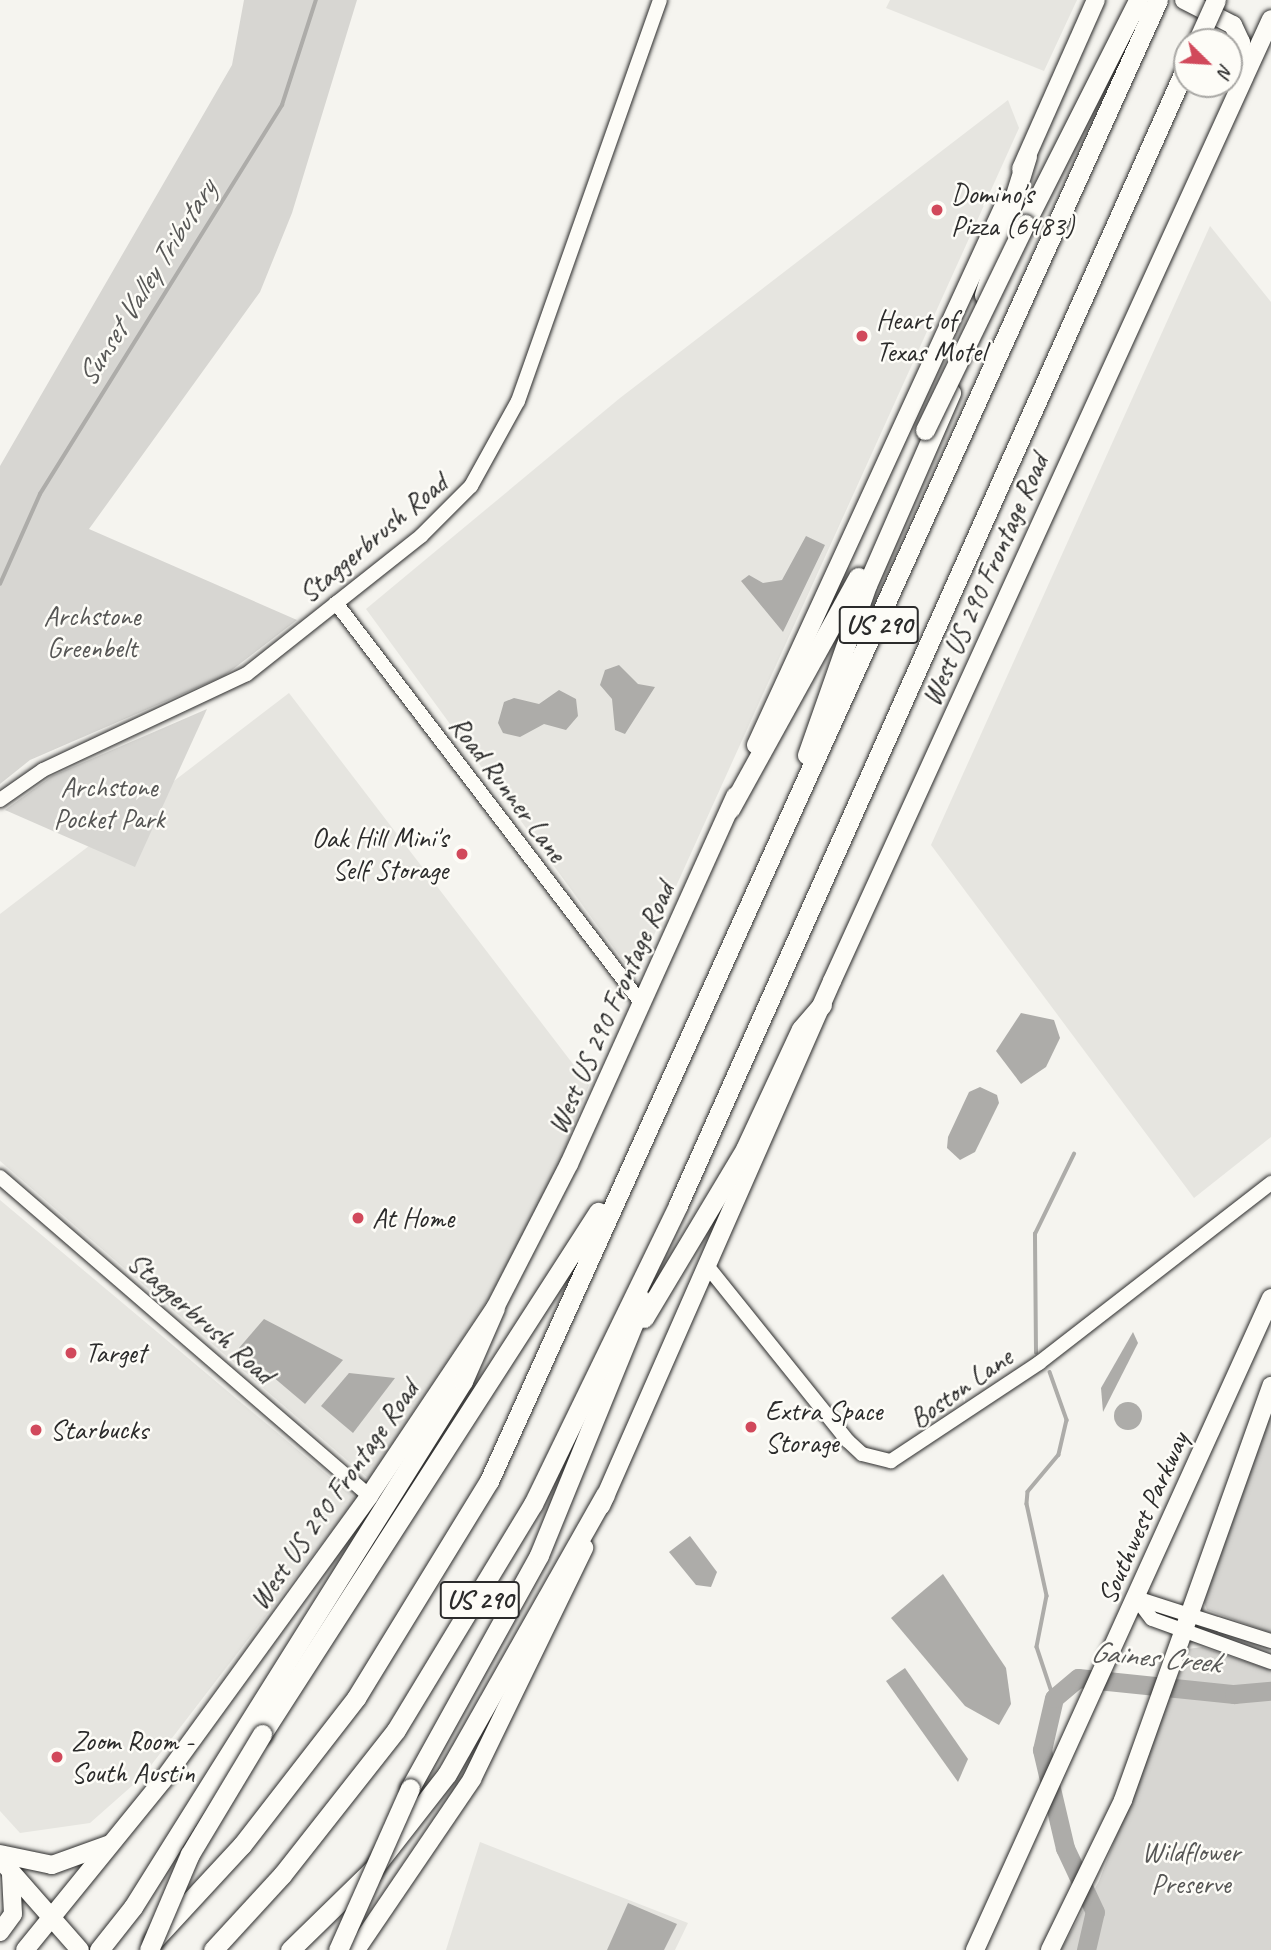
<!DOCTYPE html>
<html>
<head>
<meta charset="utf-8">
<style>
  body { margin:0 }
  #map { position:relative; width:1271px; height:1950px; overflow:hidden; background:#f5f4ef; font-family:Caveat,sans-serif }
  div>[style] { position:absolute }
  .built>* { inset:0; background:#e6e5e0 }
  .green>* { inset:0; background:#d7d6d2 }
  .water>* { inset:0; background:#adaca9 }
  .round { border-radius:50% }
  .stream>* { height:3.5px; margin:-1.75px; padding:0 1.75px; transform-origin:1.75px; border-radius:1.75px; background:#adaca9 }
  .river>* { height:19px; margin:-9.5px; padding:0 9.5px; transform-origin:9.5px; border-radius:9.5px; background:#adaca9 }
  .roads { filter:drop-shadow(0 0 2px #2b2b2b) drop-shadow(0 0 2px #2b2b2b) }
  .minor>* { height:14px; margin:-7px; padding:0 7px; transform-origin:7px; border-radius:7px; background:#fdfcf7 }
  .major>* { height:18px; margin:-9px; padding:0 9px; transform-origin:9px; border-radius:9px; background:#fdfcf7 }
  .highway>* { height:19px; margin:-9.5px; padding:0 9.5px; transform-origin:9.5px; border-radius:9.5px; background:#fdfcf7 }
  .bridges { filter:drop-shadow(0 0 2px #2b2b2b) drop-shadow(0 0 2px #2b2b2b) }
  .highway-bridge>* { height:19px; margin:-9.5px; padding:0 9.5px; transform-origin:9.5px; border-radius:9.5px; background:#fdfcf7 }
  .dots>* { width:19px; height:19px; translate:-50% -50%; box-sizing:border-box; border:4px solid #fdfcf7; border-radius:50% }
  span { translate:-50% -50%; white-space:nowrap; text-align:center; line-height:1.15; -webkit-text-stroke:5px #fdfcf7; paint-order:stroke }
  .shield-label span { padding:2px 5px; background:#fdfcf7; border:2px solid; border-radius:5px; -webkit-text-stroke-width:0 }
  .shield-label { font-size:26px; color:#2b2b2b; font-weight:700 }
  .poi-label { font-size:28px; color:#2b2b2b }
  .left { translate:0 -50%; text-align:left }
  .right { translate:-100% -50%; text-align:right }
  .street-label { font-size:28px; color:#2b2b2b }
  .park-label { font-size:28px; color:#565655 }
  .water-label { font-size:30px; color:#585857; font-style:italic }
  .north { position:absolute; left:1173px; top:28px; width:70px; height:70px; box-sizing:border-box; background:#fdfcf7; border:2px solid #a9a8a5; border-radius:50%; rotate:114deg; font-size:19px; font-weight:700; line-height:28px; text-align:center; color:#2b2b2b }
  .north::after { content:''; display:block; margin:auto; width:24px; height:32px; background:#d1495b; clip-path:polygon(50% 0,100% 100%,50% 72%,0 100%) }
</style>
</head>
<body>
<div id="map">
  <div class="built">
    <div style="clip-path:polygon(890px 0,1077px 0,1044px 71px,886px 8px)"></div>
    <div style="clip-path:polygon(1008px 100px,1019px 128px,635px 977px,366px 609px,620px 398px)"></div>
    <div style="clip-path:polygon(1210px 226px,1271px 302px,1271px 1137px,1194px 1198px,931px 845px)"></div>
    <div style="clip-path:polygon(289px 693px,589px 1085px,557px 1170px,490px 1296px,369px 1479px,0 1161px,0 914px)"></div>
    <div style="clip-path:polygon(0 1200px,356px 1499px,142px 1777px,90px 1823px,20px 1833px,0 1811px)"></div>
    <div style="clip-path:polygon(480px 1842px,688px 1923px,675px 1950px,446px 1950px)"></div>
  </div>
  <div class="green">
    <div style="clip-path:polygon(244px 0,357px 0,292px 213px,260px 292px,89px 529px,297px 620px,224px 676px,30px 760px,0 784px,0 466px,232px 65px)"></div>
    <div style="clip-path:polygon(207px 709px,135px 867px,5px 810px,52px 776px)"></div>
    <div style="clip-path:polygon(1271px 1415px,1271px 1633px,1207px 1610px,1204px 1602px)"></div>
    <div style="clip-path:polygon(1202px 1647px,1271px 1670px,1271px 1950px,1061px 1950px,1099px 1881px,1188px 1649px)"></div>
  </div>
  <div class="water">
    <div style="clip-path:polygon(806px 536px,825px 545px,783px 632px,741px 581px,749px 575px,763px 583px,782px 580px)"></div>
    <div style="clip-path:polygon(619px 665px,638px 684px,655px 687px,625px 734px,615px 730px,612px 699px,600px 685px,605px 670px)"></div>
    <div style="clip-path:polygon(559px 690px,576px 699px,578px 716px,566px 730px,544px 724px,520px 737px,503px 733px,498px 723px,504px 702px,514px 698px,539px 704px)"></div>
    <div style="clip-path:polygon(1021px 1013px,1054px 1020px,1060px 1038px,1046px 1067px,1021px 1084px,996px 1051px)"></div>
    <div style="clip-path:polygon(980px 1087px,997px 1095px,999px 1103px,975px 1152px,960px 1160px,947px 1148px,948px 1137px,969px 1092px)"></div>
    <div style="clip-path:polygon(264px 1319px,343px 1360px,305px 1404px,239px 1348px)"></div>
    <div style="clip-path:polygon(1133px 1332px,1138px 1343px,1103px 1412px,1101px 1388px)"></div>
    <div style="clip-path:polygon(349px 1373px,395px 1378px,353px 1433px,321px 1406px)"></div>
    <div class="round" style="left:1114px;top:1402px;width:28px;height:28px"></div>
    <div style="clip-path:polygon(690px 1536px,717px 1572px,711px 1587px,696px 1585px,669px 1552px)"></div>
    <div style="clip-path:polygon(943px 1574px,1006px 1668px,1011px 1704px,999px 1725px,965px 1706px,891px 1618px)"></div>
    <div style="clip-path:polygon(905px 1668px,968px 1759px,958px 1782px,886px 1681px)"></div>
    <div style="clip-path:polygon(628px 1903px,677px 1924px,664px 1950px,607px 1950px)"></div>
  </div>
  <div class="stream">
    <div style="left:0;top:584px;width:98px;rotate:-66deg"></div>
    <div style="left:40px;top:494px;width:458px;rotate:-58.1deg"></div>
    <div style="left:282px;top:105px;width:110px;rotate:-72.1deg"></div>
    <div style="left:1036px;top:1353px;width:119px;rotate:-90.5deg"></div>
    <div style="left:1035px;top:1234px;width:89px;rotate:-64deg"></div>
    <div style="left:1050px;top:1372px;width:51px;rotate:70.5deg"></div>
    <div style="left:1067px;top:1420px;width:36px;rotate:103deg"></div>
    <div style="left:1059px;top:1455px;width:48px;rotate:130deg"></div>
    <div style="left:1028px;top:1492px;width:12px;rotate:95deg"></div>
    <div style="left:1027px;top:1504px;width:94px;rotate:77.7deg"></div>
    <div style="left:1047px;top:1596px;width:52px;rotate:101.1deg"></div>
    <div style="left:1037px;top:1647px;width:54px;rotate:71.6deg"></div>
  </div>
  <div class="river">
    <div style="left:1086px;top:1950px;width:39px;rotate:-77deg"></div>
    <div style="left:1095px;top:1912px;width:71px;rotate:-115.1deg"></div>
    <div style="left:1065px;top:1848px;width:101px;rotate:-103.2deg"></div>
    <div style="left:1042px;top:1750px;width:53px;rotate:-77deg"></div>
    <div style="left:1054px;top:1698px;width:31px;rotate:-40deg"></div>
    <div style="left:1078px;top:1678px;width:157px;rotate:5.9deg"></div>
    <div style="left:1234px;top:1694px;width:37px;rotate:-5deg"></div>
  </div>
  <div class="roads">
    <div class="minor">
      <div style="left:336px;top:603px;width:504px;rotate:52.65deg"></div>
      <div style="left:0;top:800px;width:52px;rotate:-34.9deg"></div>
      <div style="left:43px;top:770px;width:225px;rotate:-25.2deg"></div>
      <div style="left:247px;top:674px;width:222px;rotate:-38.4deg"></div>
      <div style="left:421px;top:536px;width:71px;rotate:-45deg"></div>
      <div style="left:471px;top:486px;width:97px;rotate:-61.1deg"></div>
      <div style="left:518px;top:401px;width:425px;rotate:-70.5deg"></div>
      <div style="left:0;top:1177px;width:488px;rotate:40.8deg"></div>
      <div style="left:708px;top:1267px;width:223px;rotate:51.2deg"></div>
      <div style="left:848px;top:1441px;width:19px;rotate:43deg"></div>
      <div style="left:862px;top:1454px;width:30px;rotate:14deg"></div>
      <div style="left:891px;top:1461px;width:178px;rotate:-33.5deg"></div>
      <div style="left:1039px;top:1363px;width:294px;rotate:-37.8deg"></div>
      <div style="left:1136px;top:1598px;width:26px;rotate:53deg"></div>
      <div style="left:1152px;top:1619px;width:127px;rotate:19.9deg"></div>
      <div style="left:1136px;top:1598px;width:142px;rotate:17.7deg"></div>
    </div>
    <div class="major">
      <div style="left:1184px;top:0;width:55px;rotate:27deg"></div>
      <div style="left:1233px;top:25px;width:19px;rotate:65deg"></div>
      <div style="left:1241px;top:42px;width:38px;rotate:101deg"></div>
      <div style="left:1021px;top:169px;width:185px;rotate:-66.1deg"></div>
      <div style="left:756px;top:745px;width:599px;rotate:-65.32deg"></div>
      <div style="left:601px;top:1506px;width:574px;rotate:-66.25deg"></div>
      <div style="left:832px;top:981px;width:1057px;rotate:-65.47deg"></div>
      <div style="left:0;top:1854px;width:53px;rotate:11.9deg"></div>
      <div style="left:52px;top:1865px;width:62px;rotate:-19.9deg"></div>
      <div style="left:0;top:1859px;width:121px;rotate:48.7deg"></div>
      <div style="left:0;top:1932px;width:22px;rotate:-54deg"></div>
      <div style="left:13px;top:1914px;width:40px;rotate:-92.9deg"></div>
      <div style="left:25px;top:1950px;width:219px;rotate:-50.9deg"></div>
      <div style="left:163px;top:1780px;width:351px;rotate:-54deg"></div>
      <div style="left:369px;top:1496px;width:226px;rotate:-56.2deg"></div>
      <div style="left:495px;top:1308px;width:162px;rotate:-62.8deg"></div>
      <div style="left:569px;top:1164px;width:404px;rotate:-65.7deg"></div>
      <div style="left:356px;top:1950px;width:207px;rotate:-55.8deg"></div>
      <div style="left:472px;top:1779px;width:257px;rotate:-64.1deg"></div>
      <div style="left:975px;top:1950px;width:716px;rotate:-65.58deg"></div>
      <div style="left:1050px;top:1950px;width:167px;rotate:-64deg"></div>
      <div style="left:1123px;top:1800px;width:440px;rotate:-70.3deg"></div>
    </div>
    <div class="highway">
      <div style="left:1025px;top:224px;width:251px;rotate:-63.2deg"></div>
      <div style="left:984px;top:295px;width:145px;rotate:-72.8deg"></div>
      <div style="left:807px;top:755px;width:180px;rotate:-70.6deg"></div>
      <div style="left:867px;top:585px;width:210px;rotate:-66.4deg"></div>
      <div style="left:730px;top:809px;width:265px;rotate:-61.1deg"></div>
      <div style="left:644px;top:1318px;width:197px;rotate:-59.1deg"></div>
      <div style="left:745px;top:1149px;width:132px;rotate:-65deg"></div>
      <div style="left:801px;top:1029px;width:32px;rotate:-49deg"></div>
      <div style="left:262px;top:1734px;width:621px;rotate:-57.23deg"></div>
      <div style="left:410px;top:1788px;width:266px;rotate:-61deg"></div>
      <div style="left:539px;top:1555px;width:275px;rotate:-67.8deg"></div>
      <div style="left:153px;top:1941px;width:131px;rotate:-47.2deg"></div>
      <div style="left:242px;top:1845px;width:186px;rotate:-52.2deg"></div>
      <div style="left:356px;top:1698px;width:255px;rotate:-58.5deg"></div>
      <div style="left:489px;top:1481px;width:1625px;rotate:-65.69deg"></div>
      <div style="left:99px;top:1950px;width:55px;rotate:-51.7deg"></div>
      <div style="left:133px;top:1907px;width:621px;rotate:-57.9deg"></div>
      <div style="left:463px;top:1381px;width:80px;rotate:-66.3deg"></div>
      <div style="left:213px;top:1950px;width:102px;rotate:-47.4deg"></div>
      <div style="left:282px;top:1875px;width:184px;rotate:-51.8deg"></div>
      <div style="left:396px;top:1730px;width:264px;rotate:-58.8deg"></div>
      <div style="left:533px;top:1504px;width:332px;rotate:-64.1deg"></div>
      <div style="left:678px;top:1205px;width:1248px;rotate:-65.94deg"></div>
      <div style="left:290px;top:1950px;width:116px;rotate:-44.3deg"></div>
      <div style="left:373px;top:1869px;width:120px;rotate:-52.1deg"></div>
      <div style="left:447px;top:1774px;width:321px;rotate:-60.5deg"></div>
    </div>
  </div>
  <div class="bridges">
    <div class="highway-bridge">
      <div style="left:1197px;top:42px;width:46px;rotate:-65.7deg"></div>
      <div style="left:925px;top:430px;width:229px;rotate:-64.1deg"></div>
      <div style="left:149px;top:1950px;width:104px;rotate:-66.9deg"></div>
      <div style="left:190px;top:1854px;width:140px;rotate:-59deg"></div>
      <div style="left:338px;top:1950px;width:177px;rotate:-66deg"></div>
    </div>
  </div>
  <div class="dots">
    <div style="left:937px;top:210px;background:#d1495b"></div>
    <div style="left:862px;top:336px;background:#d1495b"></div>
    <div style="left:462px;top:854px;background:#d1495b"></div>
    <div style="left:358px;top:1218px;background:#d1495b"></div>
    <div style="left:71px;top:1353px;background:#d1495b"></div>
    <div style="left:751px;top:1427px;background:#d1495b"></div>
    <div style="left:36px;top:1430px;background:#d1495b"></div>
    <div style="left:57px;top:1757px;background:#d1495b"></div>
  </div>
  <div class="shield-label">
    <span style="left:879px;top:625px">US 290</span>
    <span style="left:480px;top:1600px">US 290</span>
  </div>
  <div class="poi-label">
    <span class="left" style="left:951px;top:210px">Domino's<br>Pizza (6483)</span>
    <span class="left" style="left:876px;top:336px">Heart of<br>Texas Motel</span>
    <span class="right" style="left:448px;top:854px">Oak Hill Mini's<br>Self Storage</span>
    <span class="left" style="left:372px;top:1218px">At Home</span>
    <span class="left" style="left:85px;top:1353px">Target</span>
    <span class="left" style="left:765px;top:1427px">Extra Space<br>Storage</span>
    <span class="left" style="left:50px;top:1430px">Starbucks</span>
    <span class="left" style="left:71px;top:1757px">Zoom Room -<br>South Austin</span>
  </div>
  <div class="street-label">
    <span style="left:373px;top:538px;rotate:-40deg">Staggerbrush Road</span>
    <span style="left:985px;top:580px;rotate:-66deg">West US 290 Frontage Road</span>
    <span style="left:508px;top:789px;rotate:53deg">Road Runner Lane</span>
    <span style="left:611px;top:1008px;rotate:-66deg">West US 290 Frontage Road</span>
    <span style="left:201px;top:1318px;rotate:41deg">Staggerbrush Road</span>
    <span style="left:961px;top:1388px;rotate:-35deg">Boston Lane</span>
    <span style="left:334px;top:1495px;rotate:-55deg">West US 290 Frontage Road</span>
    <span style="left:1143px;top:1518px;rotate:-66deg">Southwest Parkway</span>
  </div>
  <div class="park-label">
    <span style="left:92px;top:632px">Archstone<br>Greenbelt</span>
    <span style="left:109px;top:803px">Archstone<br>Pocket Park</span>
    <span style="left:1191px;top:1868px">Wildflower<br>Preserve</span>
  </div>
  <div class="water-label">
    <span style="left:146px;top:283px;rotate:-58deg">Sunset Valley Tributary</span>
    <span style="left:1155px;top:1657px;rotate:5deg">Gaines Creek</span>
  </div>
  <div class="north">N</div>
</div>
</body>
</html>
